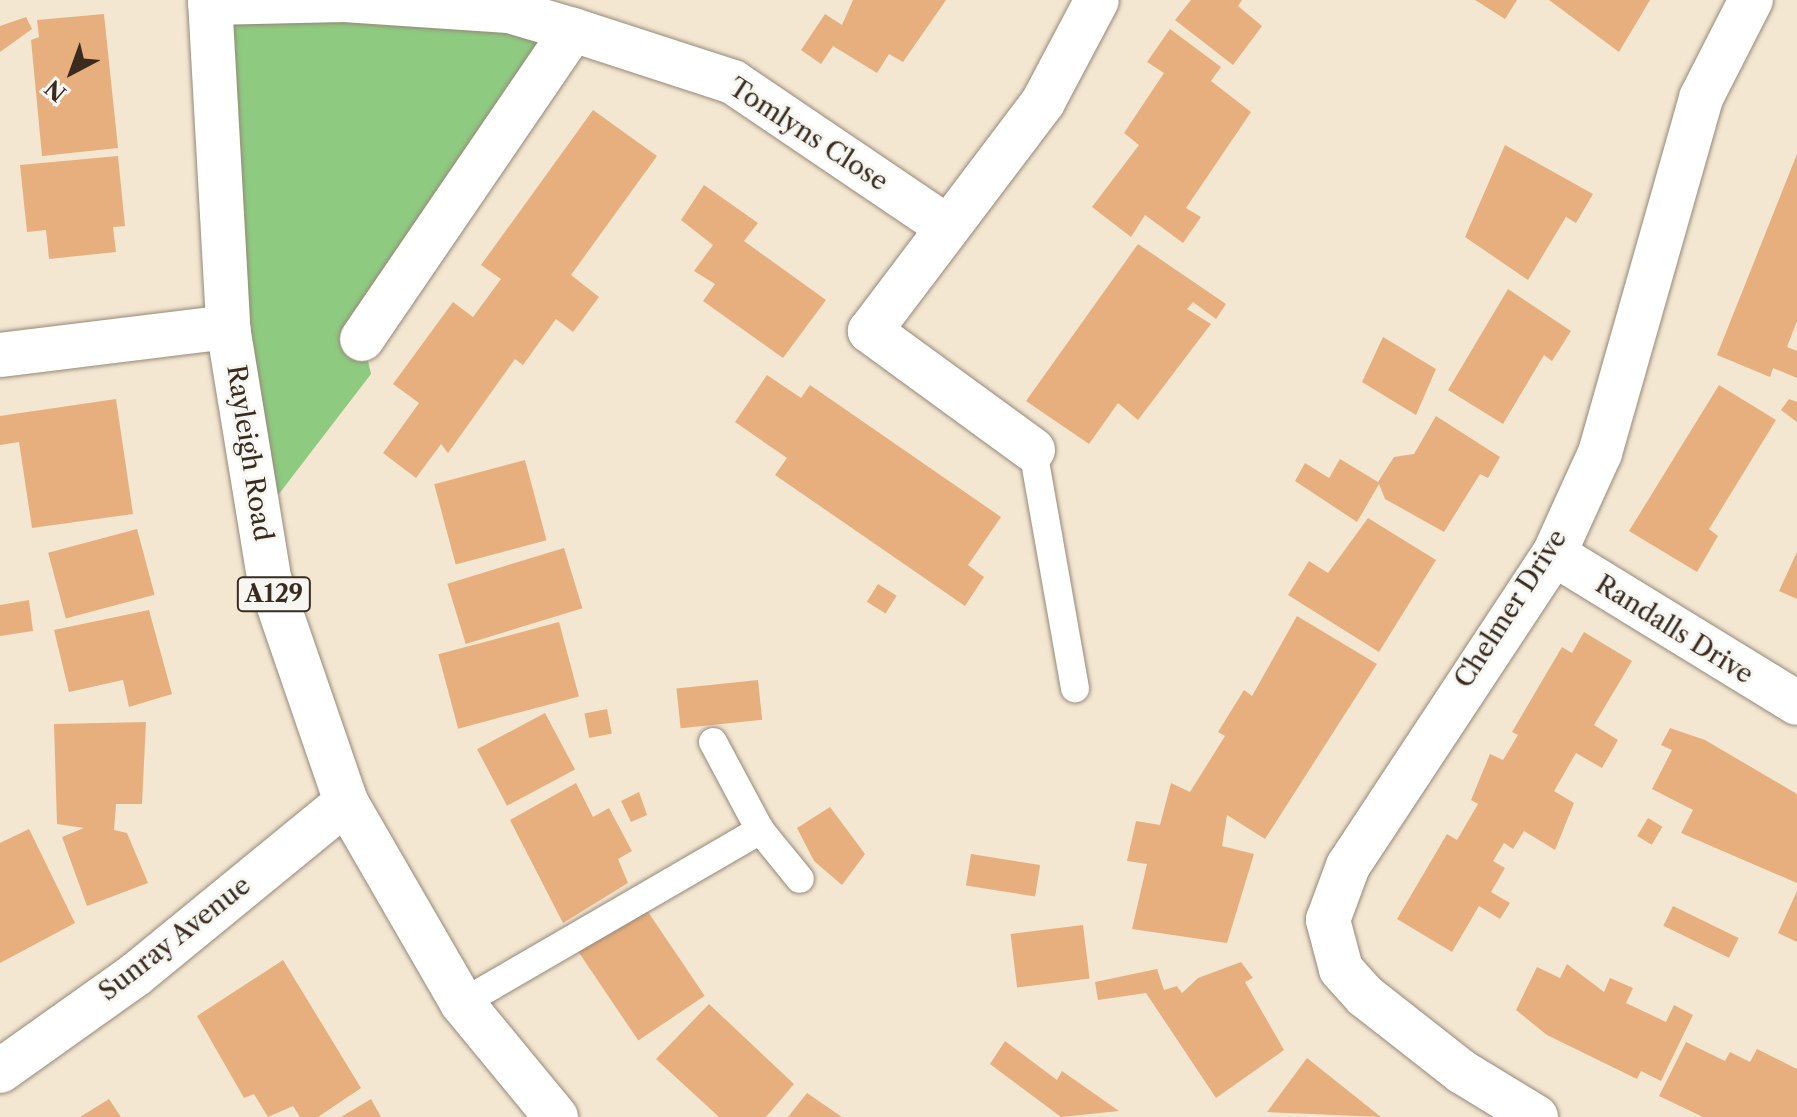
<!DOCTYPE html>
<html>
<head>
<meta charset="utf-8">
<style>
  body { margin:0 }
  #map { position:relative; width:1797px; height:1117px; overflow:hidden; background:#f3e7d2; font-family:"Libre Caslon Text",serif }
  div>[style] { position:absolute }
  .green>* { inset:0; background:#8ecb81 }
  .building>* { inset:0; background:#e7af7e; transform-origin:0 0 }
  .roads { filter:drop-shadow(0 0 2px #978878) drop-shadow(0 0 2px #978878) }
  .service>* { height:28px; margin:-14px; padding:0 14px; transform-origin:14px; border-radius:14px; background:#fff }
  .minor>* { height:44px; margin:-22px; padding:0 22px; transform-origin:22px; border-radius:22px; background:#fff }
  .primary>* { height:44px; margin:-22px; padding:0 22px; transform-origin:22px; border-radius:22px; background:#fff }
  span { translate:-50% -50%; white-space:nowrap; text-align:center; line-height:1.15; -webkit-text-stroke:6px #f6f6f2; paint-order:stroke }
  .shield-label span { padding:2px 6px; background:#f6f6f2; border:2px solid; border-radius:6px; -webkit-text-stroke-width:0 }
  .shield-label { font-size:24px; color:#3b2a1e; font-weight:700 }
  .street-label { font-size:26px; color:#3b2a1e }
  .north { position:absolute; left:32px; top:32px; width:80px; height:80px; -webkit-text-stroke:6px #f6f6f2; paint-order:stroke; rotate:221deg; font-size:22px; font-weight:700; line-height:32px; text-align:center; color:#3b2a1e }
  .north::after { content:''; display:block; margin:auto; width:28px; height:36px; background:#3b2a1e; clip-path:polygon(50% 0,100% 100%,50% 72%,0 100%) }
</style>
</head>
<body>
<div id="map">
  <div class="green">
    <div style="clip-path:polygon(210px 0,573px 30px,363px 339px,371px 374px,259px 520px)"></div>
  </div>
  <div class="building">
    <div style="clip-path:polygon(853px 0,946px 0,903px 62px,889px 54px,877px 73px,833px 46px,821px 64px,801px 50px,825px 14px,842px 25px)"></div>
    <div style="clip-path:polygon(1191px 0,1242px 0,1238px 6px,1262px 26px,1233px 65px,1175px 20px)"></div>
    <div style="clip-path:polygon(1475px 0,1517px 0,1505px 19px)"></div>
    <div style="clip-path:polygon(1549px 0,1650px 0,1619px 52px)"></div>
    <div style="clip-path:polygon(104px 14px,118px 148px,42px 156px,31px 40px,39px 37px,37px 20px)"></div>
    <div style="clip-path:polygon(26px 17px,32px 29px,0 52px,0 26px)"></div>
    <div style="clip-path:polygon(1170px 29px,1221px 67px,1211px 81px,1251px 112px,1186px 208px,1201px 217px,1183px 243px,1145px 215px,1131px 237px,1092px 207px,1139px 145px,1124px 133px,1164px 73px,1147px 62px)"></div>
    <div style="clip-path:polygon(593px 110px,657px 156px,571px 275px,599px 297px,573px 332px,556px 319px,523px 365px,515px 359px,448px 453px,441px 444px,416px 478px,383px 453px,419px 403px,393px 384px,453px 302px,473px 317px,501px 279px,481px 265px)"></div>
    <div style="clip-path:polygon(1505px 145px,1593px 194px,1576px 223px,1566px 217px,1528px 280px,1465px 237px)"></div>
    <div style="clip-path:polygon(1797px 154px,1797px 321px,1787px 347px,1797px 351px,1797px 378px,1773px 368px,1770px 377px,1717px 355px)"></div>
    <div style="clip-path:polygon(118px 156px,125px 226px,113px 227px,116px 252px,49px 259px,46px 230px,27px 232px,20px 165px)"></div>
    <div style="clip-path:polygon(704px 185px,758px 223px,744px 241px,826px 300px,783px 358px,703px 301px,715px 284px,694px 271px,713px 245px,681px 220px)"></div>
    <div style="clip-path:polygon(1138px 244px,1226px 304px,1216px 319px,1193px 302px,1187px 309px,1211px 324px,1195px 345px,1138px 420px,1118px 403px,1089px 444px,1026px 401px)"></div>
    <div style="clip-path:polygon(1508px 289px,1571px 331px,1552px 361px,1544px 355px,1503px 424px,1448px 390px)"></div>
    <div style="clip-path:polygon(1383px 337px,1436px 369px,1416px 415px,1362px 382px)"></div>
    <div style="clip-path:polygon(767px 375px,801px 398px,810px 385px,1001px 517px,968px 565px,984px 577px,965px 606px,775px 475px,787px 458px,735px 422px)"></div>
    <div style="clip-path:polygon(1719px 385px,1776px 420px,1709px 529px,1718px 536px,1697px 572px,1629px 531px)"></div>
    <div style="clip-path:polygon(116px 399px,133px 514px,32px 528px,19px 442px,0 445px,0 416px)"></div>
    <div style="clip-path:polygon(1789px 399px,1797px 402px,1797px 422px,1781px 410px)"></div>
    <div style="clip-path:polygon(1436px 416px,1500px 457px,1488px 478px,1480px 474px,1444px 532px,1385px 499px,1379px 484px,1357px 522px,1295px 481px,1305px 463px,1329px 478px,1340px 459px,1378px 482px,1394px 457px,1414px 454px)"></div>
    <div style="left:525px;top:460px;width:83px;height:94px;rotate:75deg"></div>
    <div style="clip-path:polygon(1368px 518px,1436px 560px,1379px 652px,1288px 595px,1309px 561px,1328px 573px)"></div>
    <div style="left:137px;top:529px;width:68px;height:92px;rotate:75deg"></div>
    <div style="left:564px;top:548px;width:63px;height:122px;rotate:73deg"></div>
    <div style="clip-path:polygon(1797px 552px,1797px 599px,1779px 591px)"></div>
    <div style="left:878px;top:584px;width:22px;height:21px;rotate:32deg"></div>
    <div style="clip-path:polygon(29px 600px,33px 631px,0 636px,0 605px)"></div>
    <div style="clip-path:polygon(149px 610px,172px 694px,129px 707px,123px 680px,69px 692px,54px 630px)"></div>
    <div style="clip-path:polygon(1297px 616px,1377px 664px,1265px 839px,1227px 815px,1222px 846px,1254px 854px,1227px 943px,1132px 929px,1147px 864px,1127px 861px,1136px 821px,1160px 825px,1171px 783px,1190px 792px,1225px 736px,1218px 732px,1244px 690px,1252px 696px)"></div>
    <div style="left:559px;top:622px;width:77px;height:125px;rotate:75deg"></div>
    <div style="clip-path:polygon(1584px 632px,1632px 661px,1594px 725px,1618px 740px,1602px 768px,1576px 753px,1554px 791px,1574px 803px,1555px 850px,1524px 831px,1513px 849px,1504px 843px,1493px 861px,1505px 868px,1491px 892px,1510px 903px,1500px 919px,1479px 906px,1452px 952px,1397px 919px,1447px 834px,1457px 840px,1478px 804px,1471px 800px,1490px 754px,1503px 760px,1518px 735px,1512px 732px,1562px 647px,1572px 653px)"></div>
    <div style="left:758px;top:680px;width:40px;height:82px;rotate:84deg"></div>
    <div style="left:607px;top:709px;width:25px;height:23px;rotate:79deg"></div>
    <div style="left:545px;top:713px;width:64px;height:77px;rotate:62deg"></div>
    <div style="clip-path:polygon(146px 722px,142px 804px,116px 804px,114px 830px,127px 833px,148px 883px,87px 906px,62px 837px,84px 828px,57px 824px,54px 724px)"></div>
    <div style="clip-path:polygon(1670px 728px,1705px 740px,1797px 794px,1797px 883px,1681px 833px,1693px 810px,1652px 789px,1672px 750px,1661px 745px)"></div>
    <div style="clip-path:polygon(576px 783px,593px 817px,609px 808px,632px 851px,618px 859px,628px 883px,563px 923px,510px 820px)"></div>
    <div style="clip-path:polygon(639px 792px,647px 815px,631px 822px,621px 801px)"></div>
    <div style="clip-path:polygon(830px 807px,865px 854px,842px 885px,814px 861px,797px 828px)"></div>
    <div style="left:1648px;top:818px;width:17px;height:21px;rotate:31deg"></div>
    <div style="clip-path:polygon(29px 829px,75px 923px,0 963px,0 843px)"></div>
    <div style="left:971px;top:854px;width:70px;height:32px;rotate:9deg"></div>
    <div style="clip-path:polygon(1797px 891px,1797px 942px,1778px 933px)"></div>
    <div style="left:642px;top:903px;width:112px;height:80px;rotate:56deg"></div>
    <div style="left:1673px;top:906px;width:73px;height:22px;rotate:26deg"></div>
    <div style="left:1083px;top:925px;width:54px;height:73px;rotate:83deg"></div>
    <div style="clip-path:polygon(283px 960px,361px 1088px,318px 1117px,300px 1117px,293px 1106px,268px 1117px,254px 1094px,244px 1098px,197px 1016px)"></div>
    <div style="clip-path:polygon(1241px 962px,1253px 978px,1245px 982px,1284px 1050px,1216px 1098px,1146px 993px,1098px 1000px,1095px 982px,1157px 969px,1164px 990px,1177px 986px,1182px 993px,1198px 978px)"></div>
    <div style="clip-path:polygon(1567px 964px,1604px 992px,1610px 978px,1633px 988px,1626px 1003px,1666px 1022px,1674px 1005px,1693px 1015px,1661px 1081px,1641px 1071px,1637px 1079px,1547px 1035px,1516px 1010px,1537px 967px,1560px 978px)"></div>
    <div style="clip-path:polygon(709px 1004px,794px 1084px,766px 1117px,719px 1117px,656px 1059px)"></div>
    <div style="clip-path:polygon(1005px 1041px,1057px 1080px,1062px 1071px,1119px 1111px,1061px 1117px,990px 1064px)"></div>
    <div style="clip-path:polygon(1686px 1042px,1725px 1061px,1730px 1052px,1750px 1062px,1757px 1049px,1797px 1069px,1797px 1117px,1703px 1117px,1659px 1096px)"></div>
    <div style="clip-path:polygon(1307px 1058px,1381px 1117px,1267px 1112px)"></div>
    <div style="clip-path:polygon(807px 1093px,842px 1117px,788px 1117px)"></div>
    <div style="clip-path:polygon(109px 1099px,121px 1117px,80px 1117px)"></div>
    <div style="clip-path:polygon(371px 1099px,381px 1117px,341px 1117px)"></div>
  </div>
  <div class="roads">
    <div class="service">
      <div style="left:1033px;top:450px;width:242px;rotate:80deg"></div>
      <div style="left:713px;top:742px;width:100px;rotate:61.9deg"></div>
      <div style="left:760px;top:830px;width:63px;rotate:50.8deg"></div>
      <div style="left:462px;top:1003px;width:345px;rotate:-30.1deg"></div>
    </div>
    <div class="minor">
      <div style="left:210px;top:3px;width:134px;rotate:-1.3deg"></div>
      <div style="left:344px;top:0;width:165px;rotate:3.8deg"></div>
      <div style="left:509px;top:11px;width:67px;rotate:16.5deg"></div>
      <div style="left:573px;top:30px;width:168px;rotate:18deg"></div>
      <div style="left:733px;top:82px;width:255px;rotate:34.1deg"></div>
      <div style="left:362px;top:339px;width:374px;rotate:-55.7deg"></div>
      <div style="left:0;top:355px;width:230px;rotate:-7deg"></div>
      <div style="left:1033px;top:450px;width:202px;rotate:-143.9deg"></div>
      <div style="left:870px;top:331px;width:287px;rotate:-52.9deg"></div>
      <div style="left:1043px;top:102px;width:115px;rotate:-62.1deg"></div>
      <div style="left:1554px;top:554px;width:285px;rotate:31.5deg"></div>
      <div style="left:0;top:1071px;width:166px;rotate:-35.4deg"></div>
      <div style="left:135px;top:975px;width:273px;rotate:-39.3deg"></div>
      <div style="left:1536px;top:1117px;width:87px;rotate:-148.7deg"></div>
      <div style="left:1462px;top:1072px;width:123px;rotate:-141.9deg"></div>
      <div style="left:1365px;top:996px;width:36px;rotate:-132deg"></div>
      <div style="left:1341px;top:969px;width:51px;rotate:-104.9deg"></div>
      <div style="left:1328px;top:920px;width:58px;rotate:-69.7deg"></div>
      <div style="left:1348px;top:866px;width:374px;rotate:-56.6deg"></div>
      <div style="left:1554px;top:554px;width:111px;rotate:-65.5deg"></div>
      <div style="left:1600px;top:453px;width:369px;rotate:-74.1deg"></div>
      <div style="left:1701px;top:98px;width:110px;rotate:-63deg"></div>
    </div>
    <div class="primary">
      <div style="left:210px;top:0;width:327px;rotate:86.8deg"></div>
      <div style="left:228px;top:327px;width:254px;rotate:80.7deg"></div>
      <div style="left:269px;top:578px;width:237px;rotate:71deg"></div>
      <div style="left:346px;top:802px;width:232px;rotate:60deg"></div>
      <div style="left:462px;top:1003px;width:148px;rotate:50.5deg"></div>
    </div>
  </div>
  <div class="shield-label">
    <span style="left:274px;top:594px">A129</span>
  </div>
  <div class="street-label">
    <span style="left:808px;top:135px;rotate:33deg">Tomlyns Close</span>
    <span style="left:249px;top:453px;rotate:81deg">Rayleigh Road</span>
    <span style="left:1511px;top:609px;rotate:-57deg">Chelmer Drive</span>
    <span style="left:1674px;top:630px;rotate:32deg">Randalls Drive</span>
    <span style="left:175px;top:939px;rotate:-38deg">Sunray Avenue</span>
  </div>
  <div class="north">N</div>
</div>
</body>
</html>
